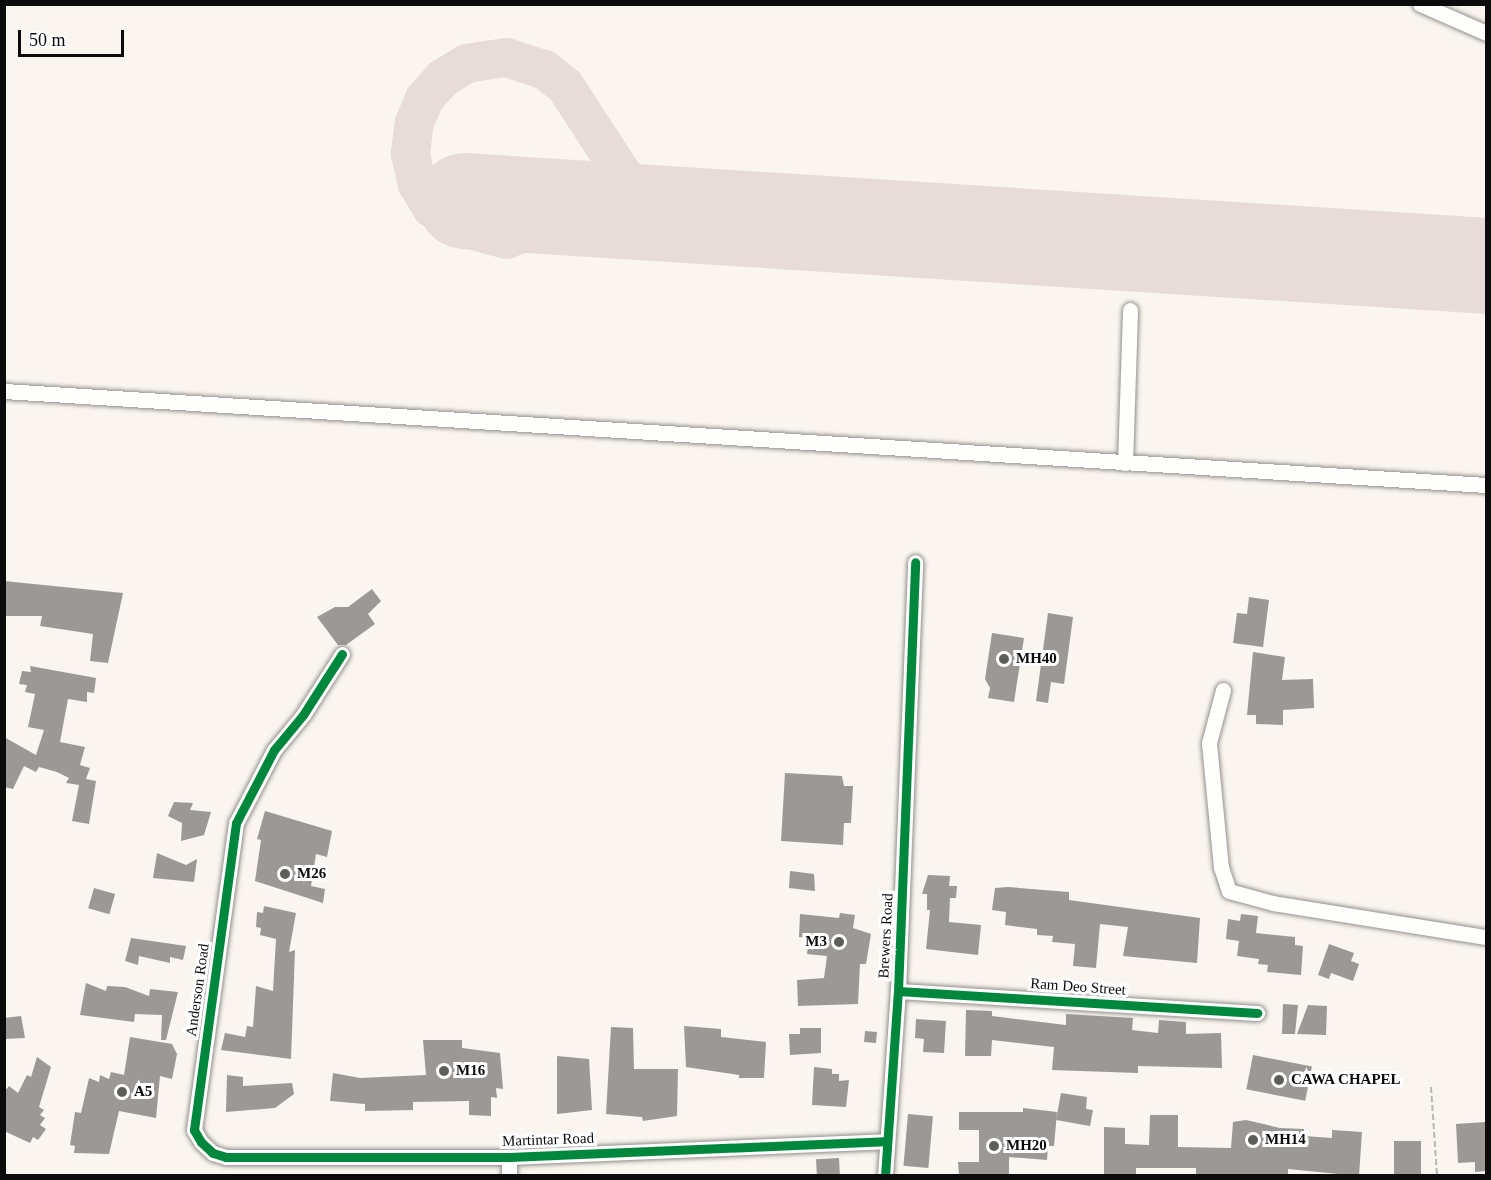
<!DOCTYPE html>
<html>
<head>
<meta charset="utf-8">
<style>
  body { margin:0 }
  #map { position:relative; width:1491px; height:1180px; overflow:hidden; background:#faf5ee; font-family:"Times New Roman",serif }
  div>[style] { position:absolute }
  .taxiway>* { height:39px; margin:-19.5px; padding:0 19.5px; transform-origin:19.5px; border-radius:19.5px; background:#e8dcda }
  .runway>* { height:96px; margin:-48px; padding:0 48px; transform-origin:48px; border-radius:48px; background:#e8dcda }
  .building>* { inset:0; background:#9c9895; transform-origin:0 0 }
  .path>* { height:2px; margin-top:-1px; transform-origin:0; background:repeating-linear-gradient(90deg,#b7b6b5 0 6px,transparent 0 9px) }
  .roads { filter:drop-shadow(0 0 2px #93908d) drop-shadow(0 0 2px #93908d) }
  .minor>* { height:15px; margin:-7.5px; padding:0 7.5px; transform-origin:7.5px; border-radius:7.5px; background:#fefefc }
  .cycleway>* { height:9px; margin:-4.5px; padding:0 4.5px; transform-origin:4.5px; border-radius:4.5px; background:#00873e }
  .dots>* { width:16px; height:16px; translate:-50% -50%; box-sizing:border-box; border:3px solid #fff; border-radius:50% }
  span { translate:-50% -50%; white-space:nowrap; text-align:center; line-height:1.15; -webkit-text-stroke:6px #fff; paint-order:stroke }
  .poi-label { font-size:15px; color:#0b0b0b; font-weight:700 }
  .left { translate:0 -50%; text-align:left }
  .right { translate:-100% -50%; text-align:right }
  .street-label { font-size:15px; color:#0b0b0b }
  .frame { position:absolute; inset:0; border:6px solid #0b0b0b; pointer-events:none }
  .scale { position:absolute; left:18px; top:30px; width:106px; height:27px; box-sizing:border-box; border:3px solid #0b0b0b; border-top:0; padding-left:8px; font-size:18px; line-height:21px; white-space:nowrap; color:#0b0b0b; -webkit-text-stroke:4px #fff; paint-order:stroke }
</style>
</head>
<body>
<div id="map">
  <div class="taxiway">
    <div style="left:564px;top:207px;width:23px;rotate:139deg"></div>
    <div style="left:547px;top:222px;width:44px;rotate:157.5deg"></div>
    <div style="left:506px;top:239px;width:54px;rotate:-164.9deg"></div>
    <div style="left:454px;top:225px;width:29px;rotate:-142deg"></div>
    <div style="left:431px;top:207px;width:27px;rotate:-121deg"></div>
    <div style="left:417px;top:184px;width:32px;rotate:-103deg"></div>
    <div style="left:410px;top:153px;width:31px;rotate:-83deg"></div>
    <div style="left:414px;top:122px;width:26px;rotate:-67deg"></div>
    <div style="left:424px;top:98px;width:27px;rotate:-48deg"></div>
    <div style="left:442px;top:78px;width:28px;rotate:-32deg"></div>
    <div style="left:466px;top:63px;width:40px;rotate:-8.5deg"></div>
    <div style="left:506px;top:57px;width:40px;rotate:18deg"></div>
    <div style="left:544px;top:69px;width:27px;rotate:39deg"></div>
    <div style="left:565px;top:86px;width:108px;rotate:57deg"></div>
    <div style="left:624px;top:177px;width:33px;rotate:40deg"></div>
    <div style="left:649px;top:198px;width:36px;rotate:27deg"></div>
  </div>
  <div class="runway">
    <div style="left:465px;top:201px;width:1023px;rotate:3.64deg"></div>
  </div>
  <div class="building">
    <div style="clip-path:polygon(4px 581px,123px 593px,108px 663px,90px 661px,93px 634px,40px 626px,42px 616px,4px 616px)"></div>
    <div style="clip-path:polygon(372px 589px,381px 601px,368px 614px,375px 624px,346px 645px,338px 645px,317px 617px,335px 607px,348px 607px)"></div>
    <div style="clip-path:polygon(1249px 597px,1269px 600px,1263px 647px,1233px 643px,1237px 613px,1247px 614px)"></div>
    <div style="clip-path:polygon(1048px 613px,1073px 617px,1064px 684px,1051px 682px,1048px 703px,1036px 701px)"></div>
    <div style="clip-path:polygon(992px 633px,1024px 638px,1014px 702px,988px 698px,990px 688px,985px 679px)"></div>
    <div style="clip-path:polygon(1253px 652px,1285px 657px,1282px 680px,1313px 679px,1314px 708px,1283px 710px,1283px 725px,1256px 724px,1256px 715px,1247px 715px)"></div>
    <div style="clip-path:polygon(30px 666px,96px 678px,94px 693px,87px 692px,87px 702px,68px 699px,60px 742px,85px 747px,80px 765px,90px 768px,86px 779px,96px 781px,89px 824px,72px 821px,79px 785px,66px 783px,69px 778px,57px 772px,39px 767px,36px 772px,24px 766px,13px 789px,4px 787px,4px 737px,36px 755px,44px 730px,28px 727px,35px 694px,25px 692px,27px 685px,19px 684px,22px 671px,31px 672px)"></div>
    <div style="clip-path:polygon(785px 773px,842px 776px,844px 786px,853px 786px,851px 823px,844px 823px,843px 845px,781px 841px)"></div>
    <div style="clip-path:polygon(174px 802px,193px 803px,190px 810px,211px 812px,204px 835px,181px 841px,182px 823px,168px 816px)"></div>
    <div style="clip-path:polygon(265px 811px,332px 831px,327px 857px,316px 854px,311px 886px,325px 889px,323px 903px,255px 881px,261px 840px,257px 839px)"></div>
    <div style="clip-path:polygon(157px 853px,186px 865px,197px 859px,194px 882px,153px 878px)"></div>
    <div style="clip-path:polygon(790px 871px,814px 874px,815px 891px,789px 888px)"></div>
    <div style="clip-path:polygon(928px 875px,950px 876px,949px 886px,957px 886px,956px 898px,950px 898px,949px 922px,981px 925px,978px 955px,926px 949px,930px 910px,927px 910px,927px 894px,922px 894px)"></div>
    <div style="clip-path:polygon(1008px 887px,1069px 892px,1069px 900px,1200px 918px,1197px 963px,1123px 956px,1128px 927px,1100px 924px,1096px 968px,1073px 966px,1075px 944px,1052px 942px,1053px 936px,1037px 935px,1037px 929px,1005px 925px,1006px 912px,992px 910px,995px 888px)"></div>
    <div style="left:94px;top:888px;width:22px;height:21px;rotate:16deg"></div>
    <div style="clip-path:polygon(264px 906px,296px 913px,289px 952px,295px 950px,291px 1059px,221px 1050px,225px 1033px,245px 1037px,247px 1026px,253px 1027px,256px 986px,273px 991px,276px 939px,260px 935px,261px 928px,256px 927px,257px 912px,263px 913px)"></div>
    <div style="clip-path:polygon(840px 913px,855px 915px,853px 928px,871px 934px,866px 964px,860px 964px,858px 1004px,798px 1006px,797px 980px,824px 978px,827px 956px,807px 954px,809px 938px,799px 937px,800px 914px,839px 918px)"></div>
    <div style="clip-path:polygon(1241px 914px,1258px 916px,1256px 933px,1295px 937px,1295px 945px,1303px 946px,1301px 975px,1267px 972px,1268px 965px,1258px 964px,1259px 959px,1237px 956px,1239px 941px,1226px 939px,1228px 919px,1240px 921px)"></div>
    <div style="clip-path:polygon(131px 938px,186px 946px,183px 960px,170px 957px,170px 963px,139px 956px,138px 965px,125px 961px)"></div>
    <div style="clip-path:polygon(1329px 944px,1354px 953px,1351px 961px,1359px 964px,1353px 981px,1331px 973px,1329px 979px,1318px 975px)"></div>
    <div style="clip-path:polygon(86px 983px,106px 991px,107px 986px,125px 987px,149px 996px,150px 989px,178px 992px,166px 1040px,161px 1040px,162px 1015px,135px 1014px,134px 1022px,80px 1015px)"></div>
    <div style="clip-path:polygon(1283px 1004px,1298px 1005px,1295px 1034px,1282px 1034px)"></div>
    <div style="clip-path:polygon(1308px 1005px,1327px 1006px,1326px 1035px,1297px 1034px)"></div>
    <div style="clip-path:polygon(966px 1010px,992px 1011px,992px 1016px,1066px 1025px,1066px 1014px,1133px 1018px,1132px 1030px,1158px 1033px,1159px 1020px,1186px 1022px,1186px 1034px,1221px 1033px,1222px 1068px,1138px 1066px,1138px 1073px,1052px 1070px,1054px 1047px,992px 1040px,991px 1056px,965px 1056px)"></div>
    <div style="clip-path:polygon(21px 1016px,25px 1038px,4px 1039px,4px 1018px)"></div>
    <div style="clip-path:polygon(916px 1019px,946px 1021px,944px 1053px,923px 1052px,924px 1039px,915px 1038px)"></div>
    <div style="clip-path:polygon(684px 1026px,721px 1029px,721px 1037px,766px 1042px,764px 1078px,739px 1078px,739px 1075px,686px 1067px)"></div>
    <div style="clip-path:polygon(611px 1027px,633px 1028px,634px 1069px,678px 1069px,677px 1116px,643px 1121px,642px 1117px,606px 1114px)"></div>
    <div style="clip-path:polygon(800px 1028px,821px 1028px,821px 1053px,790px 1055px,789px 1034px,800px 1034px)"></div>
    <div style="left:865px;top:1031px;width:12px;height:11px;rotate:5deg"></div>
    <div style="clip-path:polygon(130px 1037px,172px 1044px,177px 1054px,172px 1079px,160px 1076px,156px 1118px,119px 1111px,109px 1154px,74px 1153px,75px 1146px,70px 1145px,75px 1112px,81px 1113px,89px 1078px,99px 1082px,100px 1075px,109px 1079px,111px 1072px,124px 1075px)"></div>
    <div style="clip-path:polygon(423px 1040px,462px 1040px,462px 1048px,500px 1053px,503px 1089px,496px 1088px,497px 1098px,491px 1097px,491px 1116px,469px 1115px,469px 1101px,413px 1102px,413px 1110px,365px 1111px,365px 1104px,330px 1101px,333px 1073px,360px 1078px,426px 1075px)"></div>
    <div style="left:1253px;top:1055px;width:60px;height:35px;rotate:11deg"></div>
    <div style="clip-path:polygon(557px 1056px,589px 1059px,592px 1110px,557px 1114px)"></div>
    <div style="clip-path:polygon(37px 1057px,51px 1067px,39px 1107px,44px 1110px,40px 1115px,45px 1118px,40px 1125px,46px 1129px,38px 1140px,33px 1137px,30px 1143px,4px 1131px,4px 1092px,9px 1086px,18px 1093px,27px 1075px,31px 1077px)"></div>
    <div style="clip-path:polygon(814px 1067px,832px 1069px,832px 1074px,839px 1074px,839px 1081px,849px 1080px,846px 1107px,812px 1105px)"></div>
    <div style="clip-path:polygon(227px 1075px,243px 1077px,243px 1086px,292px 1083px,294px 1094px,275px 1108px,226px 1112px)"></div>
    <div style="clip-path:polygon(1061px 1093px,1087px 1097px,1086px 1109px,1093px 1110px,1090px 1126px,1056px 1120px)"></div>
    <div style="clip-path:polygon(1023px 1108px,1057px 1112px,1054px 1146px,1048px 1146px,1047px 1160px,1009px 1157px,1009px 1176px,959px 1176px,958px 1162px,979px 1162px,979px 1130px,959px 1130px,959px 1112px,1023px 1112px)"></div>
    <div style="left:908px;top:1114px;width:25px;height:52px;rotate:5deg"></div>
    <div style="clip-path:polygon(1150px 1115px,1178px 1115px,1178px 1147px,1231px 1148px,1233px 1122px,1246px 1120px,1280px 1128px,1304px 1129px,1304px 1136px,1332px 1138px,1332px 1130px,1362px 1132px,1359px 1176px,1288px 1169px,1288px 1176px,1196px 1176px,1196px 1168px,1136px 1168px,1136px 1176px,1104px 1176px,1104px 1127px,1125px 1128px,1125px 1144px,1149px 1145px)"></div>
    <div style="clip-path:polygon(1486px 1122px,1486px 1171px,1475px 1172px,1475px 1162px,1458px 1163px,1456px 1124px)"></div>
    <div style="left:1394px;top:1141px;width:27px;height:35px"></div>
    <div style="left:839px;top:1158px;width:18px;height:23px;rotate:87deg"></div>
  </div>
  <div class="path">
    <div style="left:1431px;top:1087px;width:89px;rotate:86.1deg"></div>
  </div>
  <div class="roads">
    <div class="minor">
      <div style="left:1420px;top:4px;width:72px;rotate:23.7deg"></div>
      <div style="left:4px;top:391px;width:1485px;rotate:3.63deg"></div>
      <div style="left:1125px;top:463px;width:153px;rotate:-88.1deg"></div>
      <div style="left:342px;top:654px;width:72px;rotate:122.6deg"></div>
      <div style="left:303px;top:715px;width:45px;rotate:129.6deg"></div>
      <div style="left:274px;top:750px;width:82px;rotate:117.5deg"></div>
      <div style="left:236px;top:823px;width:310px;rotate:97.8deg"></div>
      <div style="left:194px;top:1130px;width:14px;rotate:60deg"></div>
      <div style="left:201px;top:1142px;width:16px;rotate:43deg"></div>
      <div style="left:213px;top:1153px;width:14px;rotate:17deg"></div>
      <div style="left:226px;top:1157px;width:283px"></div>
      <div style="left:509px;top:1157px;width:376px;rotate:-2.4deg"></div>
      <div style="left:1223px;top:690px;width:55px;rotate:104.8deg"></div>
      <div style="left:1209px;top:743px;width:125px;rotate:84.5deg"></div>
      <div style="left:1221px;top:867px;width:25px;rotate:72deg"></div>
      <div style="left:1229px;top:891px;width:46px;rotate:15.3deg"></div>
      <div style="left:1273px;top:903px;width:216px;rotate:9.1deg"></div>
      <div style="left:898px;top:991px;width:360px;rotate:3.5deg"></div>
      <div style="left:509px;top:1157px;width:19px;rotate:90deg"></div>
      <div style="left:885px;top:1176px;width:185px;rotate:-86deg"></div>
      <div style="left:898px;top:991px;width:429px;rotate:-87.7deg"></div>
    </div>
  </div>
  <div class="cycleway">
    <div style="left:342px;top:654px;width:72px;rotate:122.6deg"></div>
    <div style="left:303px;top:715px;width:45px;rotate:129.6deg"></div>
    <div style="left:274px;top:750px;width:82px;rotate:117.5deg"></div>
    <div style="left:236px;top:823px;width:310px;rotate:97.8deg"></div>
    <div style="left:194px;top:1130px;width:14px;rotate:60deg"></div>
    <div style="left:201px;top:1142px;width:16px;rotate:43deg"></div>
    <div style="left:213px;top:1153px;width:14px;rotate:17deg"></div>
    <div style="left:226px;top:1157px;width:283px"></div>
    <div style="left:509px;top:1157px;width:376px;rotate:-2.4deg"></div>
    <div style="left:898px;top:991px;width:360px;rotate:3.5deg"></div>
    <div style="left:885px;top:1176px;width:185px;rotate:-86deg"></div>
    <div style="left:898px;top:991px;width:429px;rotate:-87.7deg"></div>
  </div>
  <div class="dots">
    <div style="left:1004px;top:659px;background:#5f5d5a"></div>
    <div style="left:285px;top:874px;background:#5f5d5a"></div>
    <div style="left:839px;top:942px;background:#5f5d5a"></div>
    <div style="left:444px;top:1071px;background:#5f5d5a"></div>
    <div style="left:1279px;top:1080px;background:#5f5d5a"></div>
    <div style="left:122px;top:1092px;background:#5f5d5a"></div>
    <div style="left:1253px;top:1140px;background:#5f5d5a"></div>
    <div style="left:994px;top:1146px;background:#5f5d5a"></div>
  </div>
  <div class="poi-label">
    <span class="left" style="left:1016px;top:659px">MH40</span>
    <span class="left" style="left:297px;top:874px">M26</span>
    <span class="right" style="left:827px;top:942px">M3</span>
    <span class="left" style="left:456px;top:1071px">M16</span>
    <span class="left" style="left:1291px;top:1080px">CAWA CHAPEL</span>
    <span class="left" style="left:134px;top:1092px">A5</span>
    <span class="left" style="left:1265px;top:1140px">MH14</span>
    <span class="left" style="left:1006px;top:1146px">MH20</span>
  </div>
  <div class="street-label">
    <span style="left:886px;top:936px;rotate:-87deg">Brewers Road</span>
    <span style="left:1078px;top:987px;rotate:4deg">Ram Deo Street</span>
    <span style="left:198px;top:990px;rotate:-82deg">Anderson Road</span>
    <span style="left:548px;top:1140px;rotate:-2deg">Martintar Road</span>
  </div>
  <div class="frame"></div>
  <div class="scale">50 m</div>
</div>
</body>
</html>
